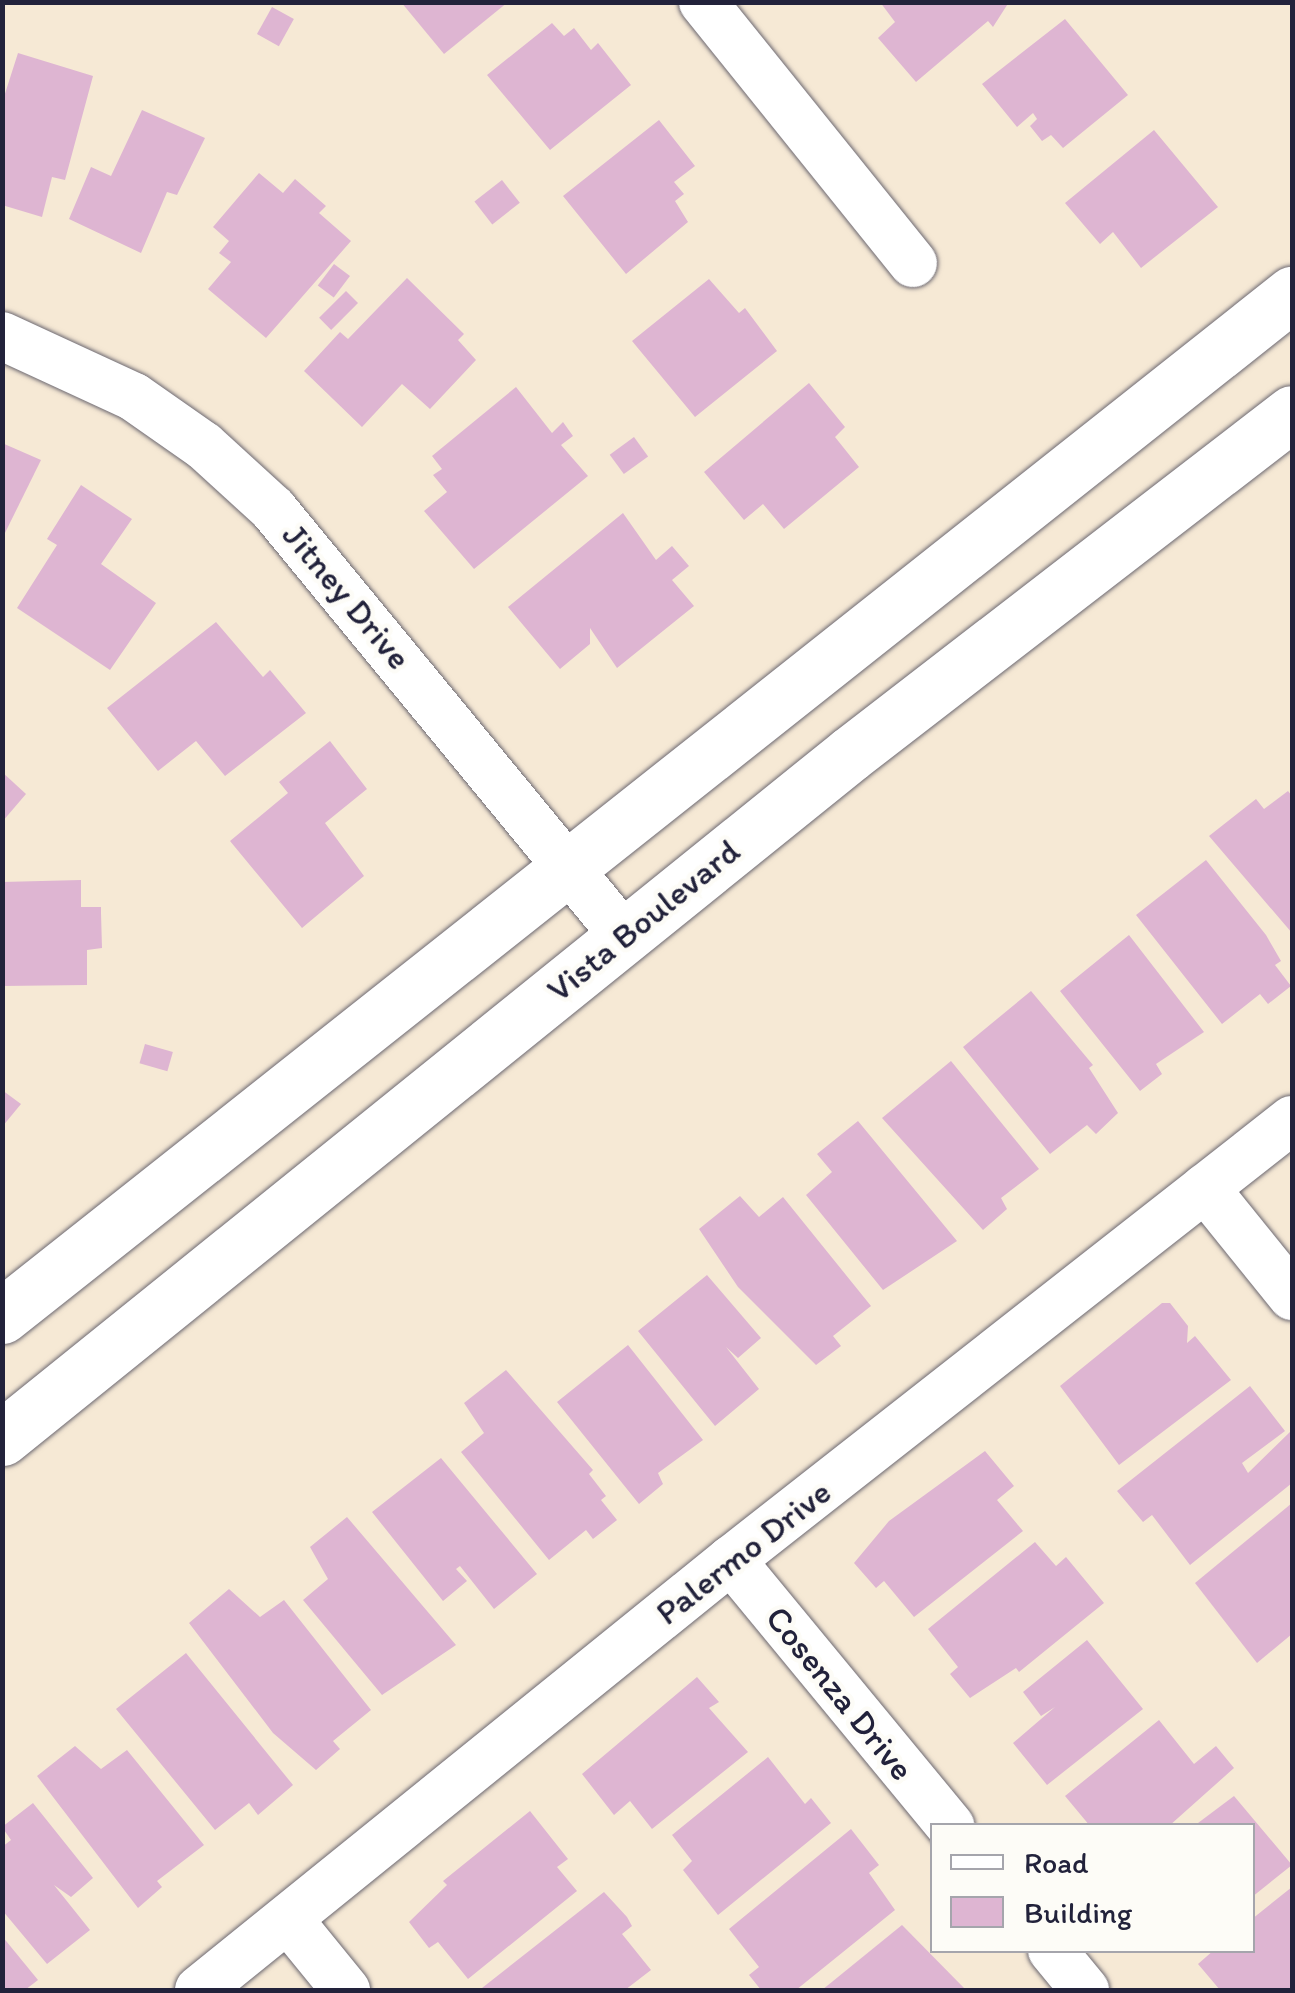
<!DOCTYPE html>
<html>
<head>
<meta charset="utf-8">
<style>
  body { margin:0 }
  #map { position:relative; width:1295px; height:1993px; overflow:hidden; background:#f6e9d5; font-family:Itim,sans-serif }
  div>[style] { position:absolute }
  .building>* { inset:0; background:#deb5d2; transform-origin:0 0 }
  .roads { filter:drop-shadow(0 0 2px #6c6871) drop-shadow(0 0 2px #6c6871) }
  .street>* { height:48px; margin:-24px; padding:0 24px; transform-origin:24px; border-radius:24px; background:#fff }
  .secondary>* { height:55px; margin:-27.5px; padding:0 27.5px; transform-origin:27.5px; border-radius:27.5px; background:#fff }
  span { translate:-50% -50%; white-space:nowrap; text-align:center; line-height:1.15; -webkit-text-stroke:9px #fdfcf7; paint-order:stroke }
  .street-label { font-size:35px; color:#22223b }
  .frame { position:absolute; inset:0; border:5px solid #22223b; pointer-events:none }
  .legend { position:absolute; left:930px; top:1823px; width:325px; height:130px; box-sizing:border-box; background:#fdfcf7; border:2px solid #a5a5ac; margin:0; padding:12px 18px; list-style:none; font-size:30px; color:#22223b }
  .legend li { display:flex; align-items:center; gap:20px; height:50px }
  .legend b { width:50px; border:2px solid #a5a5ac }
</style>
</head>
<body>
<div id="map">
  <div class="building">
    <div style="clip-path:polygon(401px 2px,508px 2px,444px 54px)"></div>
    <div style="clip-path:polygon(880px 2px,1009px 2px,993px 27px,988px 21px,916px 82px,878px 38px,895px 22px)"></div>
    <div style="left:272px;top:7px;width:25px;height:31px;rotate:29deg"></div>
    <div style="clip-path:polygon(1065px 19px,1128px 95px,1063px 148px,1051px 135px,1042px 141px,1030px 126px,1037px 119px,1033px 113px,1017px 127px,982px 84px)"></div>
    <div style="clip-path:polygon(552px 23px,564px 36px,574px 28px,591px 50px,598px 43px,631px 85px,550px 150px,487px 75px)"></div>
    <div style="clip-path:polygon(18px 53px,93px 76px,65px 180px,52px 177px,42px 217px,2px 205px,2px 103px)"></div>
    <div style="clip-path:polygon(142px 110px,205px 138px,177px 195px,167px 192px,141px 253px,69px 219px,91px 167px,111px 176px)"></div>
    <div style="clip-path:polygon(659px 120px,695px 166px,674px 182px,684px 194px,675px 201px,688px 222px,626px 274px,563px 196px)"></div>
    <div style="clip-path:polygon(1154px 130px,1218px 207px,1141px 268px,1113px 232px,1100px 244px,1065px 203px)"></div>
    <div style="clip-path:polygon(259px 173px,283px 193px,295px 179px,326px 206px,319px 213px,351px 241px,266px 338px,208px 289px,231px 262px,219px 253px,229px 241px,213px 227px)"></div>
    <div style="left:502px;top:180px;width:29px;height:35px;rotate:52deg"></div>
    <div style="left:334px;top:264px;width:20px;height:27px;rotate:37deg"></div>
    <div style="clip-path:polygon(407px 278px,464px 334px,458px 340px,476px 360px,430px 409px,402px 384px,362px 427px,304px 371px,340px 332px,348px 339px)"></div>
    <div style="clip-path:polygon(709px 279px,739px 313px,745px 308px,777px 351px,695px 417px,632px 341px)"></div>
    <div style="left:346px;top:291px;width:17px;height:38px;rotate:45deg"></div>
    <div style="clip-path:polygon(809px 383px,845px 427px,835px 437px,859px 467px,784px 529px,763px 504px,744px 520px,704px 472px)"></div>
    <div style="clip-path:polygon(516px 387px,552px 433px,563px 422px,573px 436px,561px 445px,588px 476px,474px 569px,424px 511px,447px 492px,433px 475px,442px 469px,432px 456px)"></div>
    <div style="left:634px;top:437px;width:24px;height:30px;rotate:54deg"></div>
    <div style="clip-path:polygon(2px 443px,41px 460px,3px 537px,2px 537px)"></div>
    <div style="clip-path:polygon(81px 485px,132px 519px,101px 564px,156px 603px,110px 670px,17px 608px,57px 545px,47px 539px)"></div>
    <div style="clip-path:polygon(623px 513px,656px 560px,672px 546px,689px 566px,672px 580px,694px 606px,617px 668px,590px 628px,590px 644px,560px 669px,508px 607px)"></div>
    <div style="clip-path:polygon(216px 622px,263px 677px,270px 670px,306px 713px,225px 776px,196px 741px,158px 771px,107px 708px)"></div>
    <div style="clip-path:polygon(330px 741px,367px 789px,325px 823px,364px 876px,302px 928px,230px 841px,288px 793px,279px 782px)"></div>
    <div style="clip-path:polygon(2px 772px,26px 794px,2px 822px)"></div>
    <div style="clip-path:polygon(1288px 791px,1292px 796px,1292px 933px,1209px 836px,1256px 799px,1264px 809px)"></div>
    <div style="clip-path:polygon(1206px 860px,1266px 935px,1281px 961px,1275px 965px,1291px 986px,1268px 1004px,1260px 994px,1222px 1024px,1136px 915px)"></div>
    <div style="clip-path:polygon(81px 880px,81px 907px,101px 907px,101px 913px,102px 948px,87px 950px,87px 985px,2px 986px,2px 882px)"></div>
    <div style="clip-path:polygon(1129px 935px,1204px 1032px,1156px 1064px,1162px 1074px,1140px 1091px,1060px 991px)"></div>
    <div style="clip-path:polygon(1031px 991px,1093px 1065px,1089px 1068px,1118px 1113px,1096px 1134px,1087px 1125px,1050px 1154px,963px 1047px)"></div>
    <div style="left:145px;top:1044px;width:29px;height:20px;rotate:16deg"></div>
    <div style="clip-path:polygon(951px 1061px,1039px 1169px,1001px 1198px,1007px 1209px,983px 1230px,882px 1118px)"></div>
    <div style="clip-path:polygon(2px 1090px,21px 1104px,2px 1127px)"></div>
    <div style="clip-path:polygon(858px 1121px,957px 1241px,883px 1290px,806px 1195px,832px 1172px,817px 1154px)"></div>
    <div style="clip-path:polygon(740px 1196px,759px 1217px,783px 1197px,871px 1306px,833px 1336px,841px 1346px,816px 1365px,738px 1287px,699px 1229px)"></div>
    <div style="clip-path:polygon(707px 1275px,761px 1338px,738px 1358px,726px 1347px,759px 1389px,715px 1426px,638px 1331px)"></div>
    <div style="clip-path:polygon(1162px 1303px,1170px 1303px,1188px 1326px,1187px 1343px,1195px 1336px,1231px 1380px,1119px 1465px,1060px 1386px)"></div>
    <div style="clip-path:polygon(628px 1345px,703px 1440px,658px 1473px,663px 1484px,639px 1504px,557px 1402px)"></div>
    <div style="clip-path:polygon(506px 1370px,593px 1470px,589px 1474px,606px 1496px,601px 1500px,617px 1520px,593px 1539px,586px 1530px,549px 1560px,461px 1452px,484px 1433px,464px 1403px)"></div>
    <div style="clip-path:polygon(1250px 1386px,1285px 1431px,1242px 1463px,1248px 1473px,1292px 1430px,1292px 1483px,1190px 1565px,1152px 1515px,1143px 1522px,1117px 1491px)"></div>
    <div style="clip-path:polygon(985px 1451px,1014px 1486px,997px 1500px,1023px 1531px,914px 1617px,884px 1581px,876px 1588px,854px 1563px,889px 1521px)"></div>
    <div style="clip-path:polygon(441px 1458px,537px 1574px,494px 1609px,460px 1566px,456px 1569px,467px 1581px,443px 1601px,372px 1512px)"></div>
    <div style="clip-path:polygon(1292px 1503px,1292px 1634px,1257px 1663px,1195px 1583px)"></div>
    <div style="clip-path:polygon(347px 1517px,456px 1645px,382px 1695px,303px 1600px,328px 1579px,310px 1547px)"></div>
    <div style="clip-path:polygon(1035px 1542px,1056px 1566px,1066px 1557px,1104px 1603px,1019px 1672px,1016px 1668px,970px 1698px,950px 1674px,958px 1667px,928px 1629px)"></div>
    <div style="clip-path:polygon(229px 1589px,260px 1617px,284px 1600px,371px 1710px,333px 1741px,340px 1749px,316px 1770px,273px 1733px,189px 1623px)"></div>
    <div style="clip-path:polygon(1087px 1640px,1143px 1709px,1047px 1785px,1013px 1743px,1055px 1707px,1041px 1716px,1023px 1692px)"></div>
    <div style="clip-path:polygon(186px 1653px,293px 1785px,258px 1815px,249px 1803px,215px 1830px,116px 1709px)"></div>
    <div style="clip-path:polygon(697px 1677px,719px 1702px,709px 1708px,748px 1752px,652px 1829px,630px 1801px,614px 1815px,582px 1774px)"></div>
    <div style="clip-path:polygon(1159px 1720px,1194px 1764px,1216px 1746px,1234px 1768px,1169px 1826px,1090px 1826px,1065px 1796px)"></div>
    <div style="clip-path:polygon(75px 1746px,101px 1769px,127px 1750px,204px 1845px,157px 1881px,162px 1887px,138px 1908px,37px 1776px)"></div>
    <div style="clip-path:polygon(768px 1757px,805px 1804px,811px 1798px,831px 1823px,718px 1915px,683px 1870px,692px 1861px,672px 1835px)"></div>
    <div style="clip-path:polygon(1234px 1796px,1292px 1865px,1252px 1897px,1252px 1826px,1194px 1826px)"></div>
    <div style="clip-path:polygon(33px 1803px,93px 1878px,71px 1897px,54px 1885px,90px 1930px,47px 1964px,2px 1910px,2px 1847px,11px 1840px,2px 1827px)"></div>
    <div style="clip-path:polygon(530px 1811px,568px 1859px,557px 1867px,577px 1891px,468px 1979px,438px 1942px,429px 1948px,409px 1922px,447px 1885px,443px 1881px)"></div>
    <div style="clip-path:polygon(851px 1829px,879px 1865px,869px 1873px,895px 1910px,796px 1990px,761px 1990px,749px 1975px,759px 1967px,729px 1929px)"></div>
    <div style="clip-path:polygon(1292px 1887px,1292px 1990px,1220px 1990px,1198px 1964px,1214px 1950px,1252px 1950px,1252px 1919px)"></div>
    <div style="clip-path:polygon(604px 1892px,627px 1917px,632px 1926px,622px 1934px,651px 1970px,625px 1990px,482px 1988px)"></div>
    <div style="clip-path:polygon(902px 1925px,966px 1990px,822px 1990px)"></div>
    <div style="clip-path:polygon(2px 1936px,38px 1980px,25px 1990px,2px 1990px)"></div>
  </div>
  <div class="roads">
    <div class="street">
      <div style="left:703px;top:2px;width:335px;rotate:51.2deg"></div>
      <div style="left:2px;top:336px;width:145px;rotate:24.8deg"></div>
      <div style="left:134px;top:397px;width:85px;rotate:35deg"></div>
      <div style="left:204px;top:446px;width:93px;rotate:42.4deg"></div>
      <div style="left:273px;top:509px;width:553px;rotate:50.58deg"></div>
      <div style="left:1205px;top:1188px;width:139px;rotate:51.1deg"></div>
      <div style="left:731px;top:1560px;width:345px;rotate:50.5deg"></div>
      <div style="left:288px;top:1919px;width:92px;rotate:50.8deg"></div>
      <div style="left:1052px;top:1950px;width:52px;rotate:50.5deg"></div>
      <div style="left:199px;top:1990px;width:684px;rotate:-38.95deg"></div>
      <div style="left:731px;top:1560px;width:713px;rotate:-38.11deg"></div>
    </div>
    <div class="secondary">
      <div style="left:2px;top:1316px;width:1646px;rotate:-38.39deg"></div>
      <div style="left:2px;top:1438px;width:1089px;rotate:-38.89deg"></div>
      <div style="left:850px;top:754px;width:558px;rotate:-37.65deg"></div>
    </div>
  </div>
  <div class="street-label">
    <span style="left:347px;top:596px;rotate:50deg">Jitney Drive</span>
    <span style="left:643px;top:920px;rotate:-39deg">Vista Boulevard</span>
    <span style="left:743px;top:1552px;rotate:-38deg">Palermo Drive</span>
    <span style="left:840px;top:1693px;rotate:51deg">Cosenza Drive</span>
  </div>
  <div class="frame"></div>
  <ul class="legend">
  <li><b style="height:12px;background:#fff"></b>Road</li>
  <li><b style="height:28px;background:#deb5d2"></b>Building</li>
  </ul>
</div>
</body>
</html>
